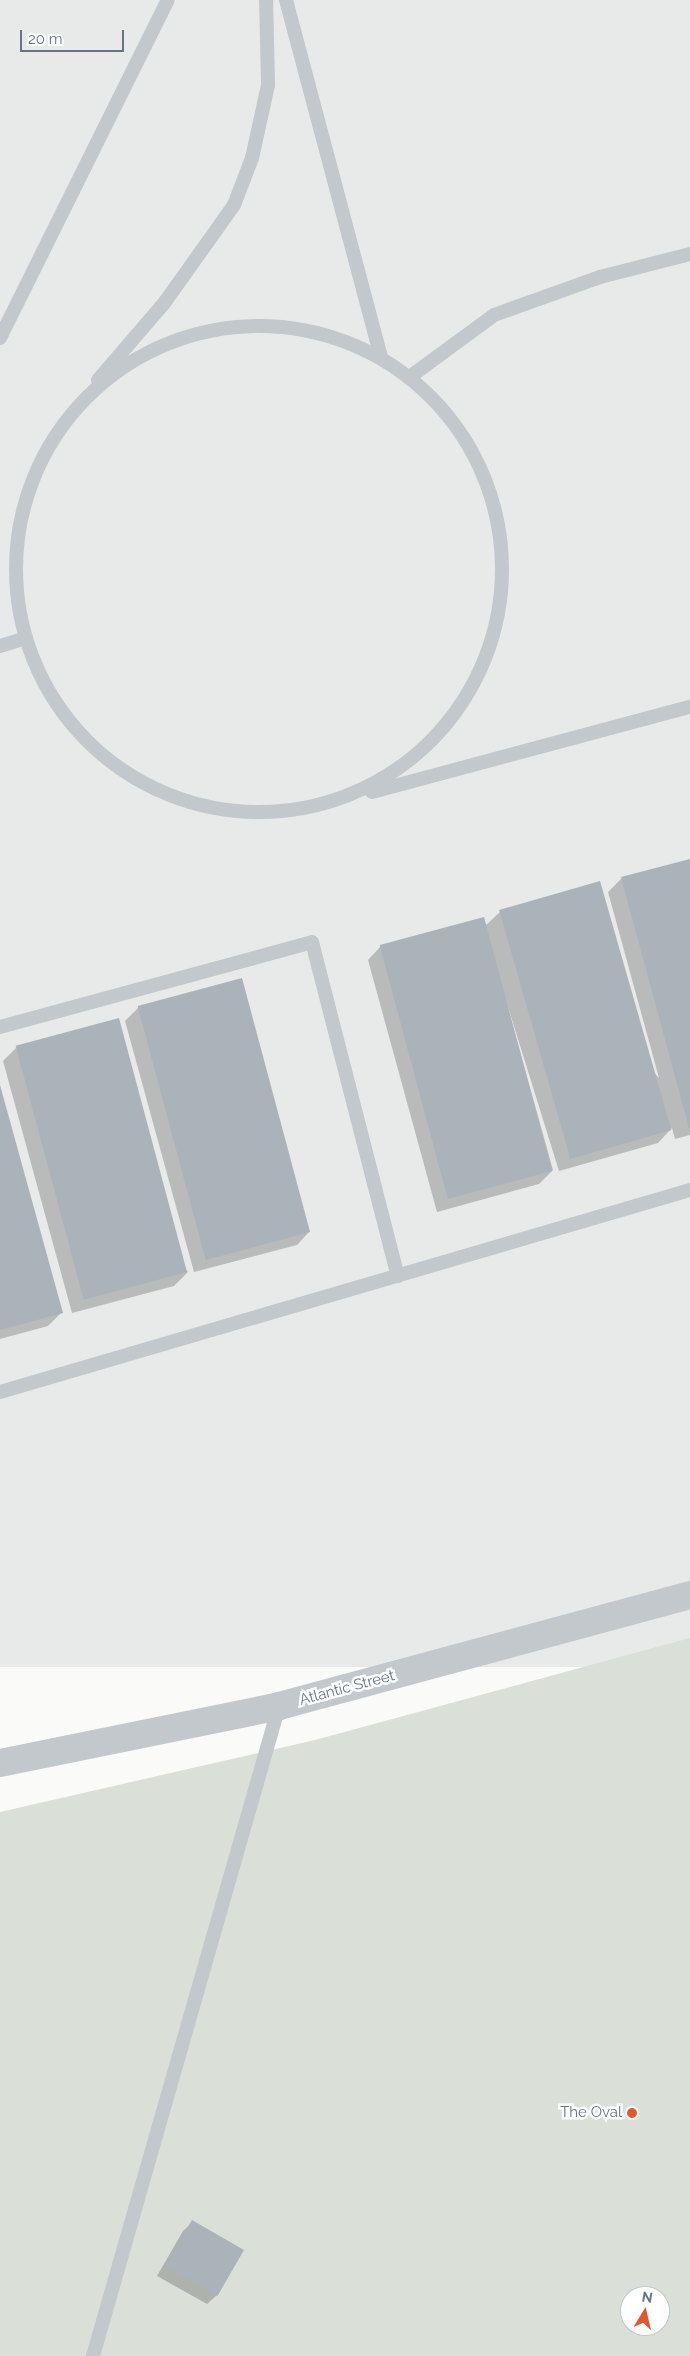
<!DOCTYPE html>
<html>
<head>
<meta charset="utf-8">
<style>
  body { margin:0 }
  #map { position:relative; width:690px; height:2356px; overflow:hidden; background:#fafaf8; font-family:Raleway,sans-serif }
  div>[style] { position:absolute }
  .built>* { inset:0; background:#e8e9e9; transform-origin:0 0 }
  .green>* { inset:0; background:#dadfd7 }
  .shadow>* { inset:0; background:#0003 }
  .building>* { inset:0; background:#aab3b9; transform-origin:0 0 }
  .lane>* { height:14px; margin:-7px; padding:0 7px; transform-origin:7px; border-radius:7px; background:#c3c8cc }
  .lane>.ring { margin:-7px; padding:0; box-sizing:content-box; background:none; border:14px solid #c3c8cc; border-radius:50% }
  .street>* { height:28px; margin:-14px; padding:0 14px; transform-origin:14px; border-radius:14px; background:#c3c8cc }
  .dots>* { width:14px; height:14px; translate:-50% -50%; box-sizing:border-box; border:2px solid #fff; border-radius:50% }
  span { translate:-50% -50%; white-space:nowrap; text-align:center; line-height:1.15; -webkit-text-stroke:5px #fff; paint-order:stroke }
  .street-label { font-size:15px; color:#657683 }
  .poi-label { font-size:15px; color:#657683 }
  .right { translate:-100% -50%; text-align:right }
  .north { position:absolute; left:620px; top:2286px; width:50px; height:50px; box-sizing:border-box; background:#fff; border:1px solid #c1c8cd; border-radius:50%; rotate:9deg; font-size:14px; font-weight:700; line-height:20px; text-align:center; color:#657683 }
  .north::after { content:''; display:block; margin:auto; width:18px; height:22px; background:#e4572e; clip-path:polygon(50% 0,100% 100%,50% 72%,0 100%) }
  .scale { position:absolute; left:20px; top:30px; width:104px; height:22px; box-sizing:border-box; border:2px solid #657683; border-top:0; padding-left:6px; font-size:15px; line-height:18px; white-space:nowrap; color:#657683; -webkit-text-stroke:4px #fff; paint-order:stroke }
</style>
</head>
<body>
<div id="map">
  <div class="built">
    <div style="left:0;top:0;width:690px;height:1667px"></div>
  </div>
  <div class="green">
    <div style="clip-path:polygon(evenodd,690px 1638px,690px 2356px,0 2356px,0 1812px,315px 1740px,690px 1638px,630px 2296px,660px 2296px,660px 2326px,630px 2326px,630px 2296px)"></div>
  </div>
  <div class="shadow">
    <div style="clip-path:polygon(690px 860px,690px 1135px,675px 1139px,672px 1128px,658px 1143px,559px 1171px,504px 994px,553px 1170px,539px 1184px,437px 1212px,368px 960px,381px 946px,485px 926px,500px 912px,659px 1078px,608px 892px,622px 878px)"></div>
    <div style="clip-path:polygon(139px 1007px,310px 1231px,297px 1245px,194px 1272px,125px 1021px)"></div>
    <div style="clip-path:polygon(16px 1048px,188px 1272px,174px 1286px,72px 1313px,3px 1061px)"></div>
    <div style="clip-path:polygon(0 1088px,62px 1312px,48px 1326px,0 1339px)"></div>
    <div style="clip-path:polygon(193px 2222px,242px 2250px,217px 2295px,207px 2304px,157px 2276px,183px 2231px)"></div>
  </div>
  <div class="building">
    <div style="clip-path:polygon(690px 859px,690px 1128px,689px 1128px,621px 877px)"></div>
    <div style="left:600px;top:881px;width:259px;height:105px;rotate:74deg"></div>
    <div style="left:484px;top:917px;width:263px;height:108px;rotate:75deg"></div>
    <div style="left:242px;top:978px;width:263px;height:108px;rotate:75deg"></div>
    <div style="left:119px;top:1018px;width:263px;height:107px;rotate:75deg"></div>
    <div style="clip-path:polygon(0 1085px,63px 1313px,0 1330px)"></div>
    <div style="left:192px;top:2220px;width:60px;height:53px;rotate:30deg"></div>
  </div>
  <div class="lane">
    <div style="left:286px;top:0;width:369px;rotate:75.1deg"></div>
    <div class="ring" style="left:16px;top:326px;width:472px;height:472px"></div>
    <div style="left:0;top:338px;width:377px;rotate:-63.6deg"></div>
    <div style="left:411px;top:376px;width:103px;rotate:-36.3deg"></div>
    <div style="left:494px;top:315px;width:113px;rotate:-19.7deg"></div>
    <div style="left:600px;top:277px;width:93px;rotate:-14.3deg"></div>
    <div style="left:98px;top:380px;width:103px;rotate:-49.3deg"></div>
    <div style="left:165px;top:302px;width:119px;rotate:-54.6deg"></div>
    <div style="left:234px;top:205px;width:50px;rotate:-69deg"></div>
    <div style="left:252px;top:158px;width:75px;rotate:-77.6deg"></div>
    <div style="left:268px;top:85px;width:85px;rotate:-91.3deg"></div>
    <div style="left:0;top:646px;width:27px;rotate:-17deg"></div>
    <div style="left:372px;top:792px;width:329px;rotate:-15deg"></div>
    <div style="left:0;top:1027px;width:323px;rotate:-15.2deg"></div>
    <div style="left:312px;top:942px;width:345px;rotate:75.6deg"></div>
    <div style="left:0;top:1392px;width:719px;rotate:-16.32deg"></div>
    <div style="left:93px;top:2356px;width:676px;rotate:-74.03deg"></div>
  </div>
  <div class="street">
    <div style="left:0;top:1763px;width:285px;rotate:-11.5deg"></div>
    <div style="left:279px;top:1706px;width:426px;rotate:-15.1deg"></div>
  </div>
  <div class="dots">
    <div style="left:632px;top:2113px;background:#e4572e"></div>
  </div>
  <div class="street-label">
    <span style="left:347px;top:1688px;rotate:-15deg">Atlantic Street</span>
  </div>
  <div class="poi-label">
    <span class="right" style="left:622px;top:2113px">The Oval</span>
  </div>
  <div class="north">N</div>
  <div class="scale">20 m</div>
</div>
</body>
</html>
